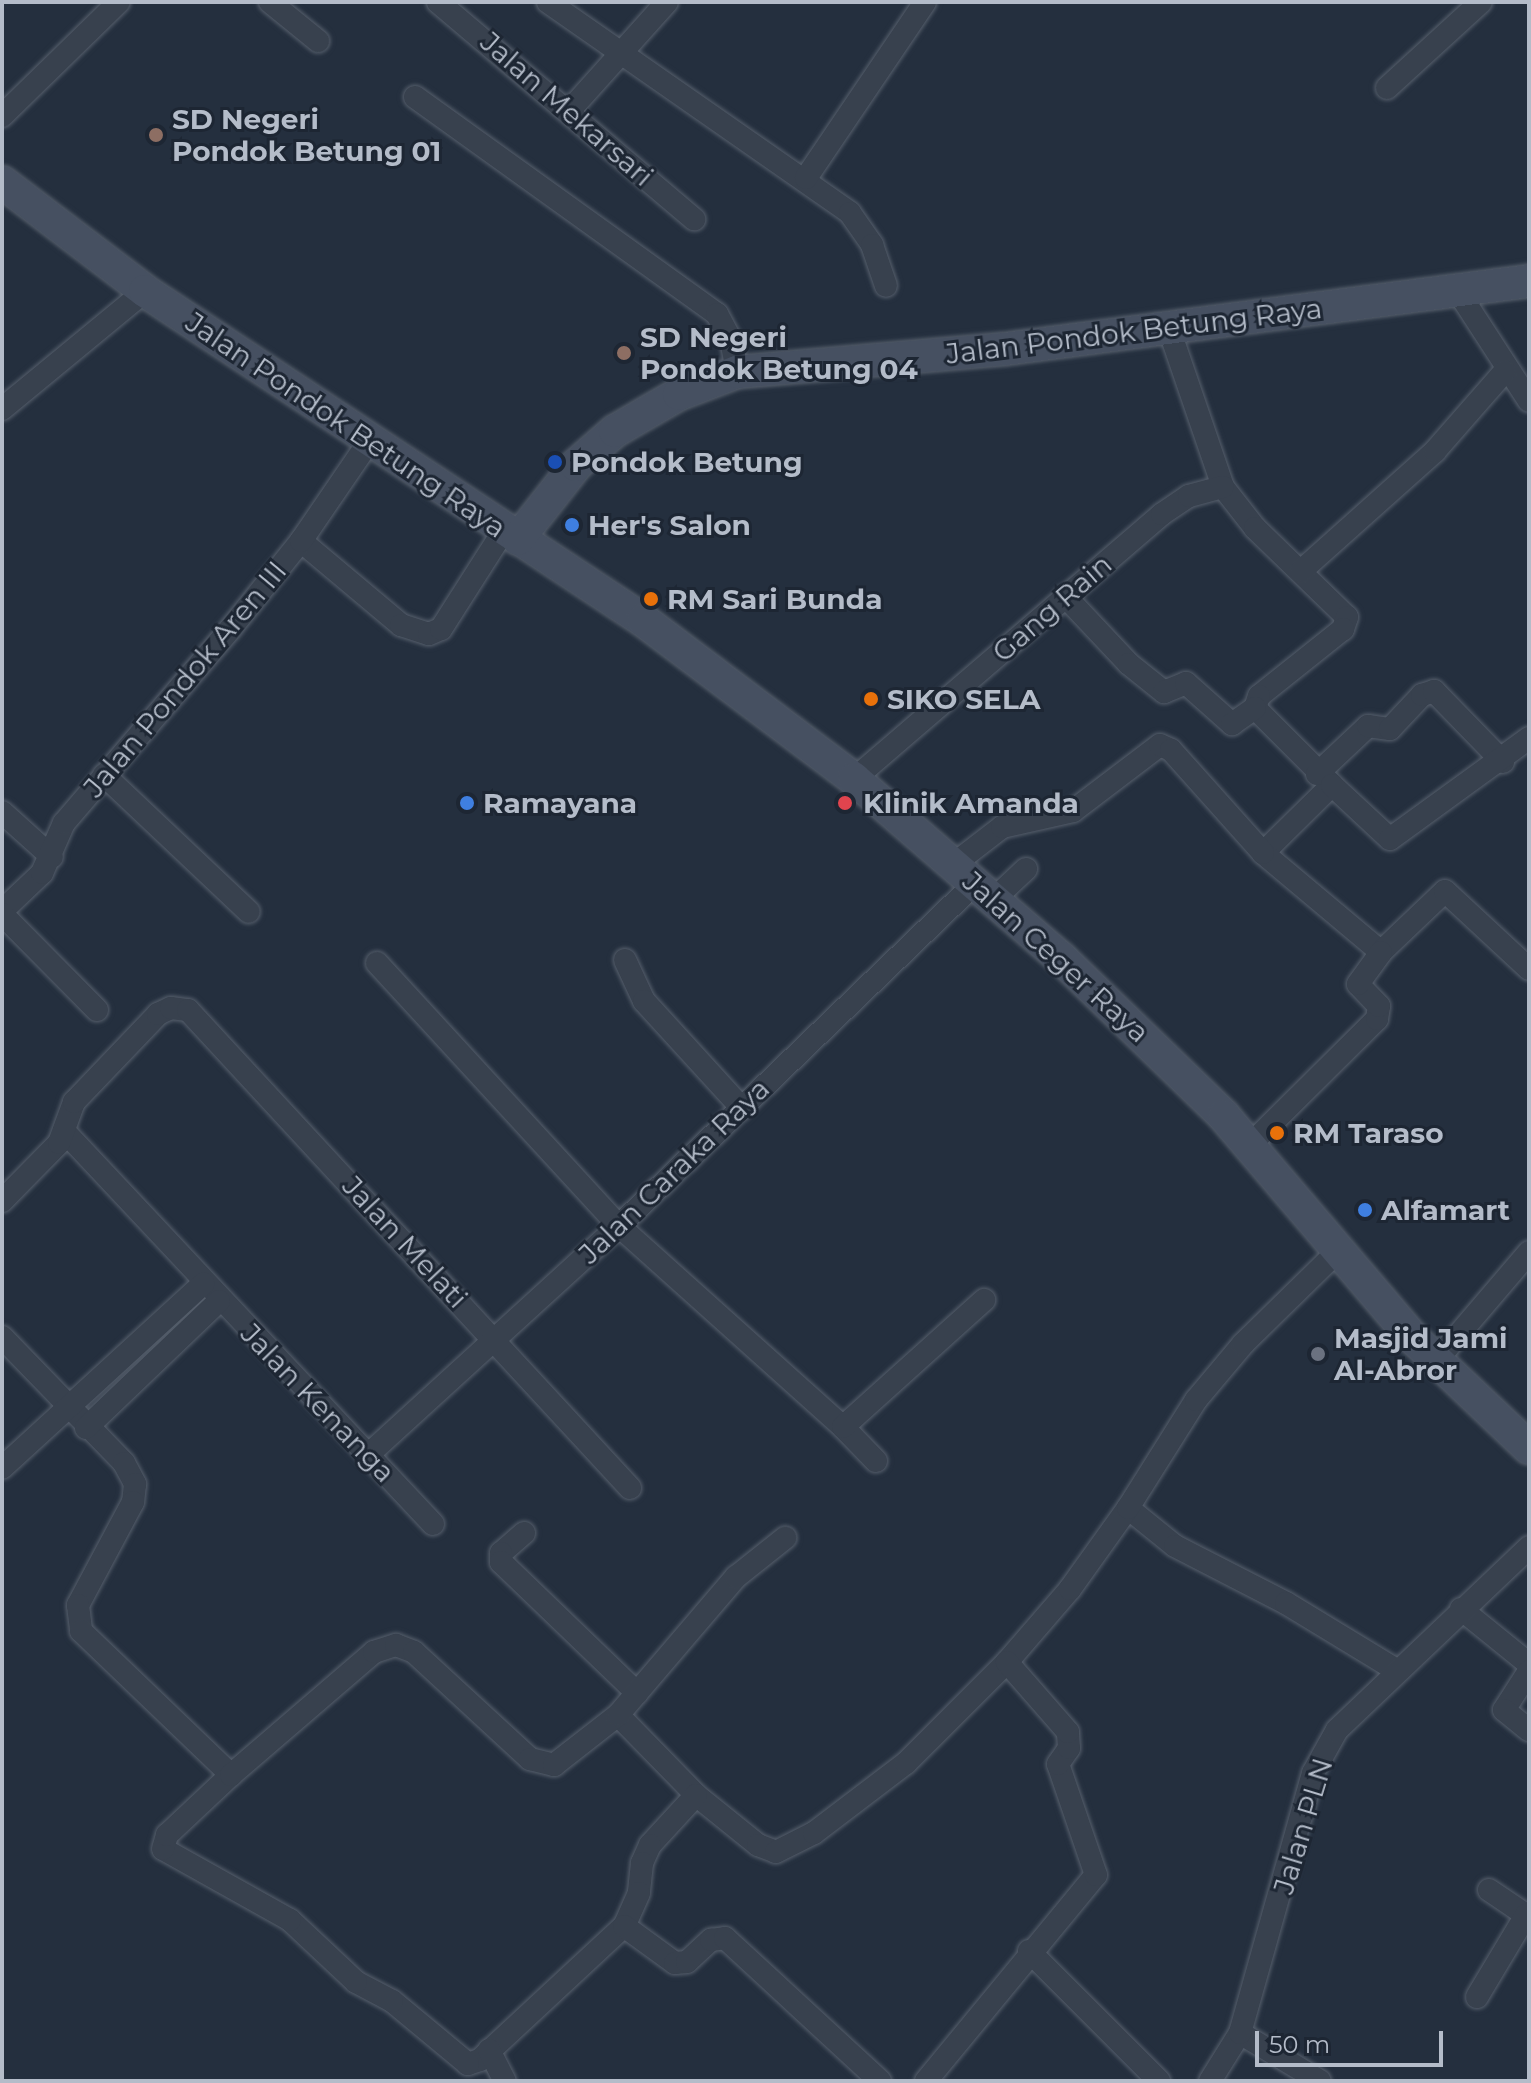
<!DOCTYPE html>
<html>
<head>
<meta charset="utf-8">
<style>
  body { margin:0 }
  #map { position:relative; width:1531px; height:2083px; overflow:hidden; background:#242f3e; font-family:Montserrat,sans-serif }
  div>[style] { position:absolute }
  .roads { filter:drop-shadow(0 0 2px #565f6c) drop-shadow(0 0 2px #565f6c) }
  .minor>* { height:22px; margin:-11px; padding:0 11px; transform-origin:11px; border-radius:11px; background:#38414e }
  .secondary>* { height:32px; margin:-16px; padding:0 16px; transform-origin:16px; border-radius:16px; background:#465061 }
  .dots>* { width:22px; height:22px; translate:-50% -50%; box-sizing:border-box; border:4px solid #1d2633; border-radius:50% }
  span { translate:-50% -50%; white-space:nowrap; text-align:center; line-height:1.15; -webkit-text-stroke:6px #1d2633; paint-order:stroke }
  .street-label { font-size:28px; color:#b4bcc9 }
  .poi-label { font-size:28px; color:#b4bcc9; font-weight:700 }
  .left { translate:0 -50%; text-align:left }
  .frame { position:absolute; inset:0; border:4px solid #b4bcc9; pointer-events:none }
  .scale { position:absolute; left:1255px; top:2031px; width:188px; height:36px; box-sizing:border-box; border:4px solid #b4bcc9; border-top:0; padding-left:10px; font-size:24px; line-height:28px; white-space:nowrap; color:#b4bcc9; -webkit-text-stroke:6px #1d2633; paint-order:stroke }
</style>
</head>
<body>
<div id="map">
  <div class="roads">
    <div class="minor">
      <div style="left:270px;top:2px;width:62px;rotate:39.1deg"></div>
      <div style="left:438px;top:2px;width:336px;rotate:40.3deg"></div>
      <div style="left:548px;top:2px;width:368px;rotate:34.9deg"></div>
      <div style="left:850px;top:213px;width:39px;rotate:55deg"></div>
      <div style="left:872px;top:245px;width:43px;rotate:71.1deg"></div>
      <div style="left:1387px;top:88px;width:127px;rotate:-42.5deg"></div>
      <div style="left:415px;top:97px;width:372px;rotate:35.7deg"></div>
      <div style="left:717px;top:314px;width:30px;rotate:62deg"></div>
      <div style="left:731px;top:340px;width:33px;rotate:79deg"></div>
      <div style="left:570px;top:110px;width:145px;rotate:-48.1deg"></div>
      <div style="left:2px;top:116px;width:163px;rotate:-44.3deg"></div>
      <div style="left:806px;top:178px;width:212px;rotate:-55.9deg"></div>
      <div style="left:1457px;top:290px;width:132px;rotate:57deg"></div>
      <div style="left:1169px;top:329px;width:167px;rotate:71.1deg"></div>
      <div style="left:1223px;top:487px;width:52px;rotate:52deg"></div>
      <div style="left:1255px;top:528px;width:128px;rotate:44.1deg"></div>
      <div style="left:1347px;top:617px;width:13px;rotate:108deg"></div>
      <div style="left:1343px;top:629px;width:107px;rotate:141.4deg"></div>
      <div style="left:1259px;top:696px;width:13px;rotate:108deg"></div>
      <div style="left:1255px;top:708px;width:109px;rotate:45deg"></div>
      <div style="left:1332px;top:785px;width:97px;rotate:135.4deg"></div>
      <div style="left:1263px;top:853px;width:154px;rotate:40deg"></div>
      <div style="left:1381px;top:952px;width:88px;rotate:-43.6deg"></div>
      <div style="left:1445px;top:891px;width:115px;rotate:42.9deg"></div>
      <div style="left:2px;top:409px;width:185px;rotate:-39.5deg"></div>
      <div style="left:301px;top:541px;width:131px;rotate:40deg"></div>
      <div style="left:401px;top:625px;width:29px;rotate:18deg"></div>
      <div style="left:429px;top:634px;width:13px;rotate:-23deg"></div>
      <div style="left:441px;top:629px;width:117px;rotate:-57.5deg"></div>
      <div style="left:1301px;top:571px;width:180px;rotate:-41.8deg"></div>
      <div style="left:1435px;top:451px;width:106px;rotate:-48.8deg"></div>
      <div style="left:1065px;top:596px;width:93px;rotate:46.7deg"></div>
      <div style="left:1129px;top:664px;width:45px;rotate:38.7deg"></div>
      <div style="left:1164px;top:692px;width:24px;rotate:-22deg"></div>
      <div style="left:1186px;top:683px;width:62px;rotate:41.7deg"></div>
      <div style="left:1232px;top:724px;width:28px;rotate:-35deg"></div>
      <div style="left:1317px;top:774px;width:70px;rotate:-43.3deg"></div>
      <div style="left:1368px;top:726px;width:22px;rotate:8deg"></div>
      <div style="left:1390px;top:729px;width:47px;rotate:-46.7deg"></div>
      <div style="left:1422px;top:695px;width:13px;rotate:-18deg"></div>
      <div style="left:1434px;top:691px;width:99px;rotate:45.8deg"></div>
      <div style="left:104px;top:775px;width:199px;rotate:43.4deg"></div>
      <div style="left:854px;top:779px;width:406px;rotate:-40.7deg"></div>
      <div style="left:1162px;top:514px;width:32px;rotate:-34deg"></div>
      <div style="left:1189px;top:496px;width:35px;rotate:-15deg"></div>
      <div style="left:1332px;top:785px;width:79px;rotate:43deg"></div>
      <div style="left:1390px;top:839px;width:172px;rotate:-36deg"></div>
      <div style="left:2px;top:812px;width:67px;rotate:42deg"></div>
      <div style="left:954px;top:864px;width:61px;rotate:-37.6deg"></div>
      <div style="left:1002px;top:827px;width:73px;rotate:-12.7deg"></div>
      <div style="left:1073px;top:811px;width:109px;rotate:-37.2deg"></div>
      <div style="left:1160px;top:745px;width:12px;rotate:24deg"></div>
      <div style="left:1171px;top:750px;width:138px;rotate:48.2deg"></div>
      <div style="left:994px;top:899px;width:44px;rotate:-43.2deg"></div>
      <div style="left:2px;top:911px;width:55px;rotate:-43.5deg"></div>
      <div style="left:42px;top:873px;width:55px;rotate:-66.3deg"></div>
      <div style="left:64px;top:823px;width:257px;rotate:-49.4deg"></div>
      <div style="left:231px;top:628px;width:112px;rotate:-51.2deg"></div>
      <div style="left:301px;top:541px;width:119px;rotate:-55.6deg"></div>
      <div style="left:2px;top:914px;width:135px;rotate:45.3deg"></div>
      <div style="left:625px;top:960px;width:45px;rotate:65.1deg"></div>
      <div style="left:644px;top:1001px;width:142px;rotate:47.6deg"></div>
      <div style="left:377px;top:963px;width:357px;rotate:47.4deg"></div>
      <div style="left:619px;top:1226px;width:301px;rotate:41.9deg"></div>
      <div style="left:64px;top:1131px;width:539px;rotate:46.8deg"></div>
      <div style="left:1250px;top:1145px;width:179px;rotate:-44.8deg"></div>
      <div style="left:1377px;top:1019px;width:13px;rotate:-81deg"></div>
      <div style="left:1379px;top:1006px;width:30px;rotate:-134deg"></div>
      <div style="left:1358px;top:984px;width:39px;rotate:-54deg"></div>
      <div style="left:2px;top:1201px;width:81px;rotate:-45.5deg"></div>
      <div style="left:59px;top:1143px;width:44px;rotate:-69.9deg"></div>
      <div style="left:74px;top:1102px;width:122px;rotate:-46.3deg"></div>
      <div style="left:158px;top:1014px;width:14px;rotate:-25deg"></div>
      <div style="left:171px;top:1008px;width:17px;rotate:7deg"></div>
      <div style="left:188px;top:1010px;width:651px;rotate:47.24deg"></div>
      <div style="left:2px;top:1337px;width:175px;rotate:45.9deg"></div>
      <div style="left:124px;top:1463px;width:24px;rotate:62deg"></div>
      <div style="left:135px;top:1484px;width:18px;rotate:96deg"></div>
      <div style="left:133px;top:1502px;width:117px;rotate:118.1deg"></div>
      <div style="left:78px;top:1605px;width:26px;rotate:83deg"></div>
      <div style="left:81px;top:1631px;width:208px;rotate:43.8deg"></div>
      <div style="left:1436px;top:1361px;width:143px;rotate:-49.5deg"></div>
      <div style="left:86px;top:1428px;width:184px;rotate:-43.7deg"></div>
      <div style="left:369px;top:1454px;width:338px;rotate:-42.4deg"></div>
      <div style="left:619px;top:1226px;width:494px;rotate:-43.9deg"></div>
      <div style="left:876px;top:1461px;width:47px;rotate:-134.1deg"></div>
      <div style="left:843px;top:1427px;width:190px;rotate:-42deg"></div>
      <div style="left:2px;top:1468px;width:273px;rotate:-42.5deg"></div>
      <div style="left:1128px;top:1508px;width:60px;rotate:39deg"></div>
      <div style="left:1175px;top:1546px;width:125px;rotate:27.2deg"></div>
      <div style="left:1286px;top:1603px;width:129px;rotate:31.3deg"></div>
      <div style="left:524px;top:1533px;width:30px;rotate:139deg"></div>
      <div style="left:501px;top:1553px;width:9px;rotate:90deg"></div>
      <div style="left:501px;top:1562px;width:189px;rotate:43.9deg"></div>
      <div style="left:1461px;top:1609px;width:87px;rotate:39deg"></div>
      <div style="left:1529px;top:1671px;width:46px;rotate:122.7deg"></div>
      <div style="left:1504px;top:1710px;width:32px;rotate:39deg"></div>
      <div style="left:618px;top:1715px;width:112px;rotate:45.7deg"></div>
      <div style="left:696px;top:1795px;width:80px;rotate:38.9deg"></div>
      <div style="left:758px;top:1845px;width:19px;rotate:21deg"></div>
      <div style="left:776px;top:1852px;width:42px;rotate:-26.6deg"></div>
      <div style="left:814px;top:1833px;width:116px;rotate:-37.3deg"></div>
      <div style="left:906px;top:1763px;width:143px;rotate:-45deg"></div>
      <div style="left:1007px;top:1662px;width:96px;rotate:-49.2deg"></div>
      <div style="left:1070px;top:1589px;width:100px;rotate:-54.4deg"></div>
      <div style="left:1128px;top:1508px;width:128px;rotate:-57.8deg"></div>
      <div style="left:1196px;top:1400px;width:73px;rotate:-50deg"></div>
      <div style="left:1243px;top:1344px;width:136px;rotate:-44.4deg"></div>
      <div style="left:696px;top:1795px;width:68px;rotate:132.6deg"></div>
      <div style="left:650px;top:1845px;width:20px;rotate:114deg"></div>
      <div style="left:642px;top:1863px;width:30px;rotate:96deg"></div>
      <div style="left:639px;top:1893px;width:36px;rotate:114deg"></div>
      <div style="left:624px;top:1926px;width:197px;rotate:137.1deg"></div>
      <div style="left:480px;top:2060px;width:13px;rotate:162deg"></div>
      <div style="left:468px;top:2064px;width:99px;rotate:-140.3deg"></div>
      <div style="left:392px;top:2001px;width:41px;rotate:-152.2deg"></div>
      <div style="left:356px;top:1982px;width:91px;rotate:-136.8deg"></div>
      <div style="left:290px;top:1920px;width:145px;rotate:-150.8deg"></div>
      <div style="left:163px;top:1849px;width:15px;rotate:-74deg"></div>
      <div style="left:167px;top:1835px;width:88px;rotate:-43.2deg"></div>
      <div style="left:231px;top:1775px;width:189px;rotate:-40.7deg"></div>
      <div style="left:374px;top:1652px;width:23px;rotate:-18deg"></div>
      <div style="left:396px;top:1645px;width:19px;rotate:21deg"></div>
      <div style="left:414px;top:1652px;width:158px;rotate:42.7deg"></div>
      <div style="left:530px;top:1759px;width:25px;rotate:14deg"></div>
      <div style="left:554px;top:1765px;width:81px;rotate:-38deg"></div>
      <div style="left:618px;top:1715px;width:182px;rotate:-49.5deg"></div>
      <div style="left:736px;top:1577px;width:63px;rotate:-38.5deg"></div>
      <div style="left:1489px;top:1890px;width:48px;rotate:34deg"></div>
      <div style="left:624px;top:1926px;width:63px;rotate:36deg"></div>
      <div style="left:675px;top:1963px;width:12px;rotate:-5deg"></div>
      <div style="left:687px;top:1962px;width:33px;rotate:-43deg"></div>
      <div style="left:711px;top:1940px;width:14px;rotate:-8deg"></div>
      <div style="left:725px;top:1938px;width:211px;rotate:42.7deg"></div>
      <div style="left:1029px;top:1951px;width:184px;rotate:45deg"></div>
      <div style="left:1477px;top:1997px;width:96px;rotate:-59.1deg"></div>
      <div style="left:1240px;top:2033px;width:93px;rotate:31deg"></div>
      <div style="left:489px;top:2050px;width:35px;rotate:63deg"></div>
      <div style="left:926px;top:2081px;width:267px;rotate:-50.5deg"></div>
      <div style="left:1096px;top:1875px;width:117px;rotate:-108.9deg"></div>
      <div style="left:1058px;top:1764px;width:19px;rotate:-55deg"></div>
      <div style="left:1069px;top:1748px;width:16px;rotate:-94deg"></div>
      <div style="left:1068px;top:1732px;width:93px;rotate:-131.1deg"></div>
      <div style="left:1210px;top:2081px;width:57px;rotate:-58deg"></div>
      <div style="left:1240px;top:2033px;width:270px;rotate:-74.3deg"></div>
      <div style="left:1313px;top:1773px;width:49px;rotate:-60.8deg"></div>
      <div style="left:1337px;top:1730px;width:265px;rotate:-43.6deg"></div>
    </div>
    <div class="secondary">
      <div style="left:2px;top:182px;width:180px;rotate:37.3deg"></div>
      <div style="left:145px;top:291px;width:597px;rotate:33.45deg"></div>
      <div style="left:643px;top:620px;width:264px;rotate:37deg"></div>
      <div style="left:854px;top:779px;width:274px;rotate:40.9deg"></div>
      <div style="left:1061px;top:958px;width:227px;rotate:44.1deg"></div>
      <div style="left:1224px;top:1116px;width:292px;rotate:49.6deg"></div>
      <div style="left:1413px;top:1338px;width:160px;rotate:43.5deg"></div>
      <div style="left:518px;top:539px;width:94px;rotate:-51.9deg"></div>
      <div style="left:576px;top:465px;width:52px;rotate:-41.1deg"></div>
      <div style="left:615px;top:431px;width:74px;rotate:-30deg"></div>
      <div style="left:679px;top:394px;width:62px;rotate:-20.8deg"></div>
      <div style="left:737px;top:372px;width:269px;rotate:-4.9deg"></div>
      <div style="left:1005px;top:349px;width:528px;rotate:-7.39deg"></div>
    </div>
  </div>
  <div class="dots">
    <div style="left:156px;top:135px;background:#8d6e63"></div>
    <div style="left:624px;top:353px;background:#8d6e63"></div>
    <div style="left:555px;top:462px;background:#1a4fb4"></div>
    <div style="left:572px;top:525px;background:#3f7fe0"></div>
    <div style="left:651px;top:599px;background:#e8710a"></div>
    <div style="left:871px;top:699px;background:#e8710a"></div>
    <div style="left:467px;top:803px;background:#3f7fe0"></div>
    <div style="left:845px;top:803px;background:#e0444e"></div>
    <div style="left:1277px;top:1133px;background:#e8710a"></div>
    <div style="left:1365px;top:1210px;background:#3f7fe0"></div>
    <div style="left:1318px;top:1354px;background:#6b7280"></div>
  </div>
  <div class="street-label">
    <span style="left:567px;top:109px;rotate:41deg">Jalan Mekarsari</span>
    <span style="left:1134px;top:331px;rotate:-7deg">Jalan Pondok Betung Raya</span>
    <span style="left:346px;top:425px;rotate:34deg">Jalan Pondok Betung Raya</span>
    <span style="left:1052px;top:608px;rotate:-41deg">Gang Rain</span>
    <span style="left:185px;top:679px;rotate:-50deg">Jalan Pondok Aren III</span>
    <span style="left:1056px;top:957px;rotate:42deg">Jalan Ceger Raya</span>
    <span style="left:674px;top:1171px;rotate:-44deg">Jalan Caraka Raya</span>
    <span style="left:405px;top:1242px;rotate:47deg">Jalan Melati</span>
    <span style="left:318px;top:1403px;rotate:46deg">Jalan Kenanga</span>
    <span style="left:1303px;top:1826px;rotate:-73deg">Jalan PLN</span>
  </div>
  <div class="poi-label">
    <span class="left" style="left:172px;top:135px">SD Negeri<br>Pondok Betung 01</span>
    <span class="left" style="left:640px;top:353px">SD Negeri<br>Pondok Betung 04</span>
    <span class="left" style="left:571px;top:462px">Pondok Betung</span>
    <span class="left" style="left:588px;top:525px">Her's Salon</span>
    <span class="left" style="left:667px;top:599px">RM Sari Bunda</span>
    <span class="left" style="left:887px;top:699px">SIKO SELA</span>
    <span class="left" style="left:483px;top:803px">Ramayana</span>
    <span class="left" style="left:863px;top:803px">Klinik Amanda</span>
    <span class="left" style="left:1293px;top:1133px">RM Taraso</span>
    <span class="left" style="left:1381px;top:1210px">Alfamart</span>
    <span class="left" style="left:1334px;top:1354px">Masjid Jami<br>Al-Abror</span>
  </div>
  <div class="frame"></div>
  <div class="scale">50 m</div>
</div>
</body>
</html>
